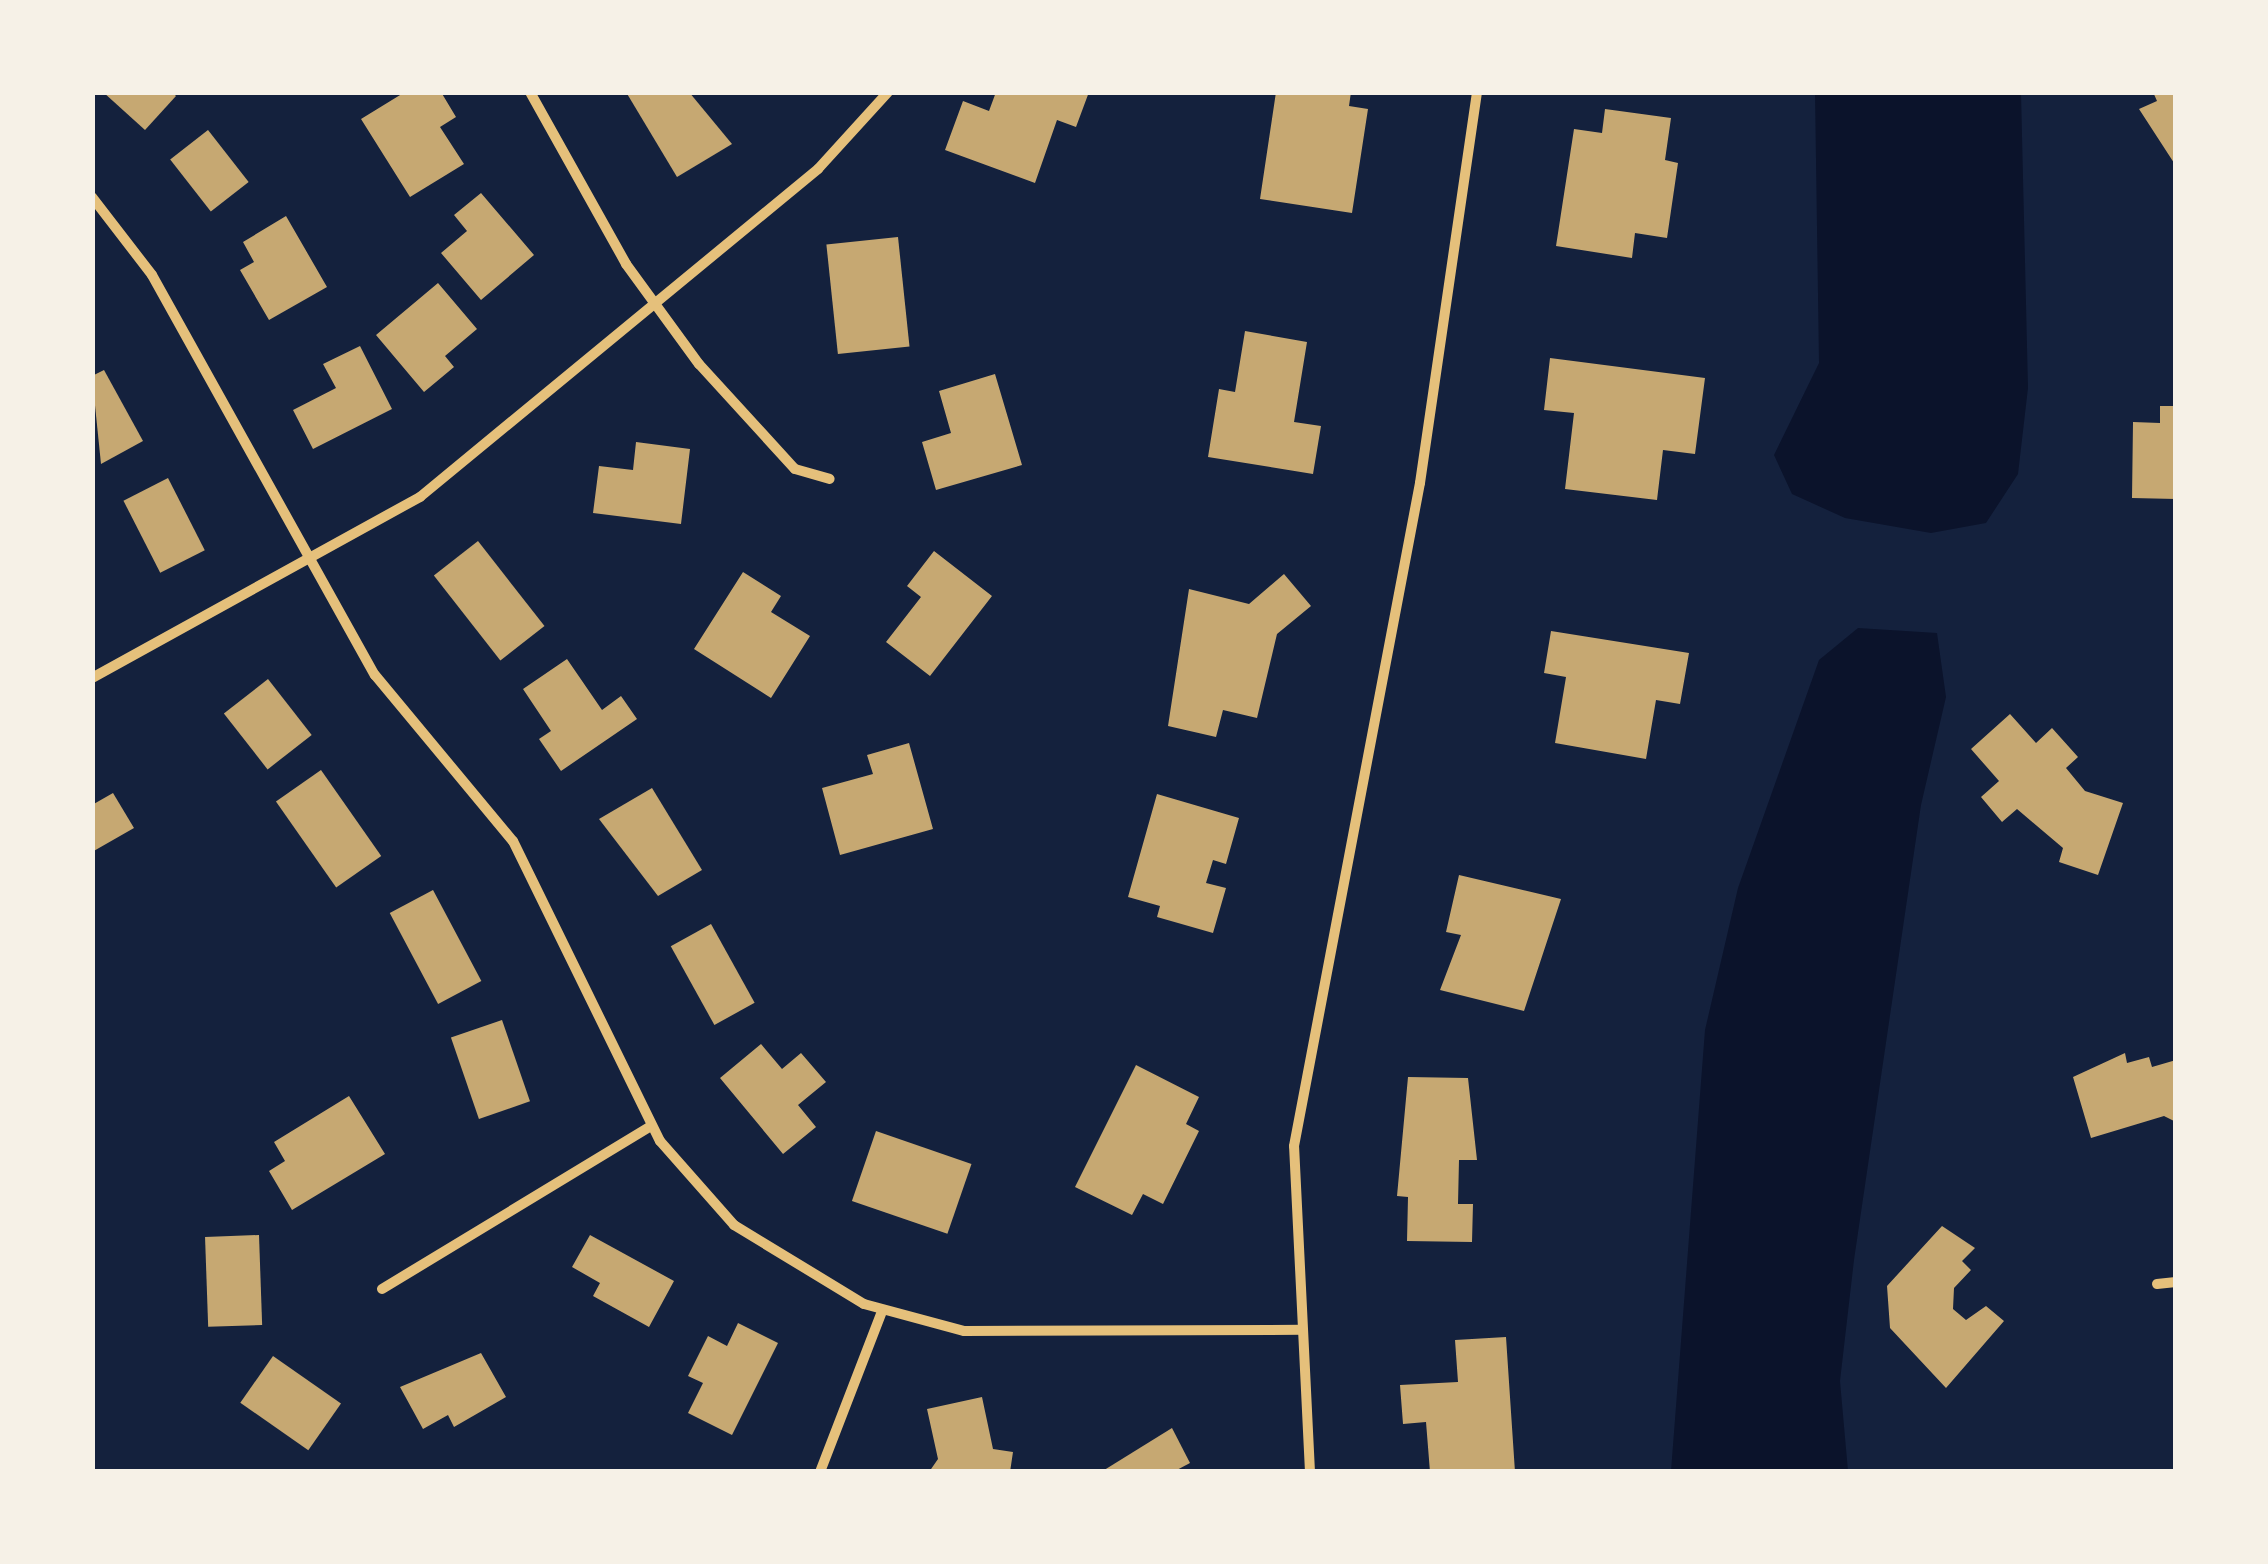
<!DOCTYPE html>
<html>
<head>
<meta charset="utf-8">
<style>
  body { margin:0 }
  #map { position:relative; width:2268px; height:1564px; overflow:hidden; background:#14213d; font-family:Commissioner,sans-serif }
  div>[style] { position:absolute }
  .water>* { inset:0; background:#0b132b }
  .building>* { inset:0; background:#c6a872; transform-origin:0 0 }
  .minor>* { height:10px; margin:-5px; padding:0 5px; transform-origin:5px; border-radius:5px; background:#e5c07b }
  span { translate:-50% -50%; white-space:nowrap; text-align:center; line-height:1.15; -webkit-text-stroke:9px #f6f1e7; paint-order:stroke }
  .frame { position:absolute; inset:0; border:95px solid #f6f1e7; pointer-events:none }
</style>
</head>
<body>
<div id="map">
  <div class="water">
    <div style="clip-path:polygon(1815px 93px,2021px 93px,2028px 388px,2018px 474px,1986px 523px,1931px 533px,1845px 518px,1792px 494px,1774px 455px,1819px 363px)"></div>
    <div style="clip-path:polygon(1858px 628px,1937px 633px,1946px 697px,1921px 805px,1854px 1260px,1840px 1381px,1848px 1471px,1671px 1471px,1705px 1030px,1738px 888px,1819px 660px)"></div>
  </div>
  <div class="building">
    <div style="clip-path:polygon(103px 92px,172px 92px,176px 96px,145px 130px)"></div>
    <div style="clip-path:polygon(405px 92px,441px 92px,456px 117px,440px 127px,464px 164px,410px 197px,361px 119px)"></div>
    <div style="clip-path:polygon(626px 92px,689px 92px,732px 144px,677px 177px)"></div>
    <div style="clip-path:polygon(996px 92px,1089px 92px,1076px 127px,1057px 120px,1035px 183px,945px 150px,963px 101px,989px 111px)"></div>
    <div style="clip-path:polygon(1276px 92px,1351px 92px,1349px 106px,1368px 109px,1352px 213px,1260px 199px)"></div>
    <div style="clip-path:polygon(2153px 92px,2176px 92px,2176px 166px,2139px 109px,2157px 101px)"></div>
    <div style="clip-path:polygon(1605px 109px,1671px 118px,1665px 160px,1678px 163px,1667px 238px,1635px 233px,1632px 258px,1556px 246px,1574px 129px,1602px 133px)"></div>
    <div style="left:208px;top:130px;width:66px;height:48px;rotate:52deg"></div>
    <div style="clip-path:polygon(481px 193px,534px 255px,481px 300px,441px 253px,467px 231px,454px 215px)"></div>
    <div style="clip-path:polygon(286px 216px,327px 287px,269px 320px,240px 270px,254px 262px,243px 242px)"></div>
    <div style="left:898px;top:237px;width:110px;height:72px;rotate:84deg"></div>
    <div style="clip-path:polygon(438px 283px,477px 329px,445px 356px,454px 367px,424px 392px,376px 335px)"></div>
    <div style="clip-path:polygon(1245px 331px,1307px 342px,1294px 422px,1321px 426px,1313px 474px,1208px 457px,1219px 389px,1235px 392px)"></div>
    <div style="clip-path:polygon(360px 346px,392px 409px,313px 449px,293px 410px,336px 388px,323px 364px)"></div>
    <div style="clip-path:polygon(1550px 358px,1705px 378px,1695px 454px,1663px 450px,1657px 500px,1565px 489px,1574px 413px,1544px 410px)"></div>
    <div style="clip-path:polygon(104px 370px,143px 441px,101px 464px,92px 376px)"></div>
    <div style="clip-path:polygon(995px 374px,1022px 465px,936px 490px,922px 442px,951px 433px,939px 391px)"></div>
    <div style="clip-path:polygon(2160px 406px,2176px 406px,2176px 499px,2132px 498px,2133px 422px,2160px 423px)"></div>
    <div style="clip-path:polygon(636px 442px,690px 449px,681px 524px,593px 513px,599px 466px,633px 470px)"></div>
    <div style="left:168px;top:478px;width:81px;height:50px;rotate:63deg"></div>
    <div style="left:478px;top:541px;width:108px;height:56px;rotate:52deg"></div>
    <div style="clip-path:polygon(934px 551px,992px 596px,930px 676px,886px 642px,921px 597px,907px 586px)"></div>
    <div style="clip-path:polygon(743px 572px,781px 596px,771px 612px,810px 636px,771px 698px,694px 649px)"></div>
    <div style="clip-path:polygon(1284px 574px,1311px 606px,1277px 634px,1257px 718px,1223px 710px,1216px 737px,1168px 726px,1189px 589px,1249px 604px)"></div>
    <div style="clip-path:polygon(1551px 631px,1689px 653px,1680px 704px,1656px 700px,1646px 759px,1555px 743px,1566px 677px,1544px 673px)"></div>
    <div style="clip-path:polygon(567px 659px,602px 710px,621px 696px,637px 719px,561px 771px,539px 739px,551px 731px,523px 689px)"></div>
    <div style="left:268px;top:679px;width:71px;height:56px;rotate:52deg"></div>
    <div style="clip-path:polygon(2010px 714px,2036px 743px,2052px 728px,2078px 757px,2066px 768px,2085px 791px,2123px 803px,2098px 875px,2059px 862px,2063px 848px,2017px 809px,2002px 822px,1981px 797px,1999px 781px,1971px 749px)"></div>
    <div style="clip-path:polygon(909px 743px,933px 829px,840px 855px,822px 788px,873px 774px,867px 755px)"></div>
    <div style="left:321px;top:770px;width:105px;height:55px;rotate:55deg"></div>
    <div style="clip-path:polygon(652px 788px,702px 870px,658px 896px,599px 819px)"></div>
    <div style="clip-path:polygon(113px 793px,134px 828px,92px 852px,92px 805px)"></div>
    <div style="clip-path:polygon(1157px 794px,1239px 818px,1226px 864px,1213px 860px,1206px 883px,1226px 888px,1213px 933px,1157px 917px,1160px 906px,1128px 897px)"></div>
    <div style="clip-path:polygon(1459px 875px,1561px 899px,1524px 1011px,1440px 990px,1461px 935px,1446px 932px)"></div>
    <div style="left:433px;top:890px;width:103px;height:49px;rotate:62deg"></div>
    <div style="left:711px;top:924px;width:90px;height:46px;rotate:61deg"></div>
    <div style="left:502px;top:1020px;width:86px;height:54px;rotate:71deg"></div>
    <div style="clip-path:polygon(761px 1044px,782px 1069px,801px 1053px,826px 1082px,798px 1105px,816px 1127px,783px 1154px,720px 1078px)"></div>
    <div style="clip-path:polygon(2125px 1053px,2127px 1063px,2149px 1057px,2152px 1067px,2176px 1060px,2176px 1122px,2164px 1116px,2091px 1138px,2073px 1077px)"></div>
    <div style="clip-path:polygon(1136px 1065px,1199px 1097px,1186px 1124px,1199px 1131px,1163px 1204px,1143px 1194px,1132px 1215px,1075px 1187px)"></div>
    <div style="clip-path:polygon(1408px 1077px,1468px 1078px,1477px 1160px,1459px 1160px,1458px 1204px,1473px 1204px,1472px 1242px,1407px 1241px,1408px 1197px,1397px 1196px)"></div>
    <div style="clip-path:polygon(349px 1096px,385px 1154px,292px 1210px,269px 1171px,285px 1161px,274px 1142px)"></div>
    <div style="left:876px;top:1131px;width:101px;height:74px;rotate:19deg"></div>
    <div style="clip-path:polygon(1942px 1226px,1975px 1248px,1962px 1261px,1971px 1270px,1954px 1288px,1953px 1309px,1966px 1320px,1986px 1306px,2004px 1321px,1946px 1388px,1890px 1328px,1887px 1286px)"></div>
    <div style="left:259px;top:1235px;width:90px;height:54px;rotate:88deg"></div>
    <div style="clip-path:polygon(590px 1235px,674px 1281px,649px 1327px,593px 1296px,600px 1283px,572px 1267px)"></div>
    <div style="clip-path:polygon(738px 1323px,778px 1343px,732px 1435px,688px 1413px,703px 1383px,688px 1376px,708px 1336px,727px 1346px)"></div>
    <div style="clip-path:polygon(1506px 1337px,1515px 1472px,1430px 1472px,1426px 1422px,1403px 1424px,1400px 1385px,1458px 1382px,1455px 1340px)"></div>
    <div style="clip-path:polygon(481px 1353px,506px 1397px,454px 1427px,448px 1415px,423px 1429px,400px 1387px)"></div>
    <div style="left:273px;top:1356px;width:83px;height:57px;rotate:35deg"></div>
    <div style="clip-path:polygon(982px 1397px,993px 1449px,1013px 1452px,1010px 1472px,929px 1472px,938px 1459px,927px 1409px)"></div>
    <div style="clip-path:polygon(1172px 1428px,1190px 1463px,1173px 1472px,1101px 1472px)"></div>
  </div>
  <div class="minor">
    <div style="left:530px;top:92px;width:197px;rotate:60.8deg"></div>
    <div style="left:626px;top:264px;width:124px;rotate:53.9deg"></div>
    <div style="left:699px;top:364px;width:142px;rotate:47.6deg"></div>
    <div style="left:795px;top:469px;width:36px;rotate:16deg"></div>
    <div style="left:92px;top:197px;width:98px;rotate:52.4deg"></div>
    <div style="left:152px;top:275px;width:458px;rotate:60.9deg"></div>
    <div style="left:375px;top:675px;width:216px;rotate:50.3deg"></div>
    <div style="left:513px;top:841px;width:334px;rotate:63.9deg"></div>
    <div style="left:660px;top:1141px;width:112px;rotate:48.6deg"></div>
    <div style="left:734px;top:1225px;width:152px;rotate:31.3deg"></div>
    <div style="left:864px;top:1304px;width:104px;rotate:15.1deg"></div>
    <div style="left:964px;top:1331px;width:338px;rotate:-0.2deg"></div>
    <div style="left:92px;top:678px;width:375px;rotate:-28.9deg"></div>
    <div style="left:420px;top:497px;width:516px;rotate:-39.49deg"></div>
    <div style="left:818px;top:169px;width:104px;rotate:-47.7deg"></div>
    <div style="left:2157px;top:1284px;width:19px;rotate:-6deg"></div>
    <div style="left:382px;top:1289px;width:315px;rotate:-31.2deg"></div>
    <div style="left:820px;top:1472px;width:173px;rotate:-68.9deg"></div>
    <div style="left:1310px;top:1472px;width:326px;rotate:-92.8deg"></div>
    <div style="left:1294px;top:1146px;width:675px;rotate:-79.24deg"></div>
    <div style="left:1420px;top:483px;width:395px;rotate:-81.7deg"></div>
  </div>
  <div class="frame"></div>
</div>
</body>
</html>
